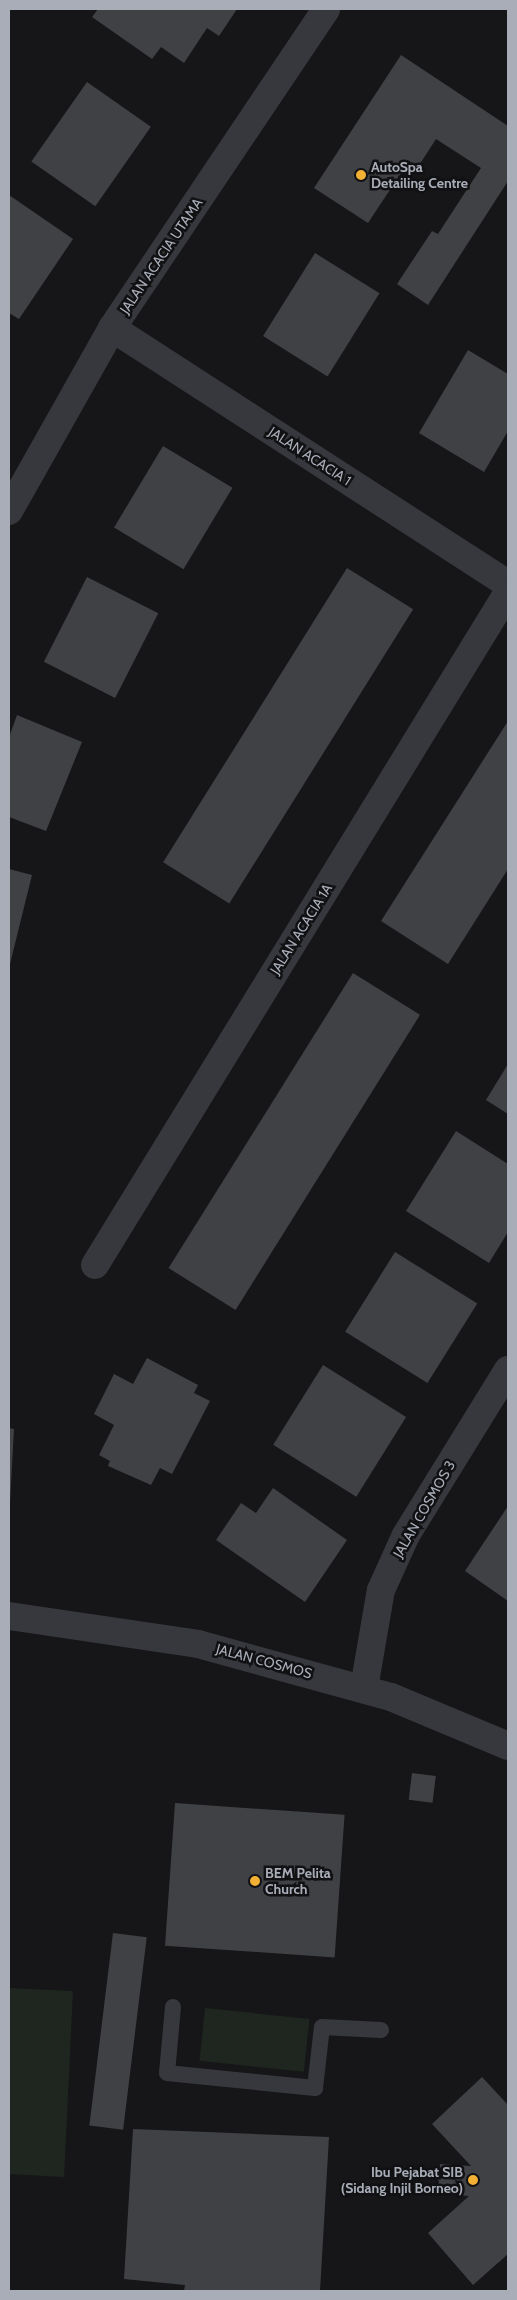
<!DOCTYPE html>
<html>
<head>
<meta charset="utf-8">
<style>
  body { margin:0 }
  #map { position:relative; width:517px; height:2300px; overflow:hidden; background:#161618; font-family:Cabin,sans-serif }
  div>[style] { position:absolute }
  .green>* { inset:0; background:#1e261f; transform-origin:0 0 }
  .building>* { inset:0; background:#404145; transform-origin:0 0 }
  .service>* { height:16px; margin:-8px; padding:0 8px; transform-origin:8px; border-radius:8px; background:#37383d }
  .minor>* { height:28px; margin:-14px; padding:0 14px; transform-origin:14px; border-radius:14px; background:#37383d }
  .tertiary>* { height:28px; margin:-14px; padding:0 14px; transform-origin:14px; border-radius:14px; background:#37383d }
  .dots>* { width:14px; height:14px; translate:-50% -50%; box-sizing:border-box; border:2px solid #111113; border-radius:50% }
  span { translate:-50% -50%; white-space:nowrap; text-align:center; line-height:1.15; -webkit-text-stroke:5px #111113; paint-order:stroke }
  .poi-label { font-size:14px; color:#a8adb8; font-weight:700 }
  .left { translate:0 -50%; text-align:left }
  .right { translate:-100% -50%; text-align:right }
  .street-label { font-size:14px; color:#a8adb8 }
  .frame { position:absolute; inset:0; border:10px solid #a8adb8; pointer-events:none }
</style>
</head>
<body>
<div id="map">
  <div class="green">
    <div style="clip-path:polygon(9px 1988px,73px 1991px,64px 2177px,9px 2174px)"></div>
    <div style="left:205px;top:2008px;width:105px;height:53px;rotate:6deg"></div>
  </div>
  <div class="building">
    <div style="clip-path:polygon(98px 9px,237px 9px,219px 36px,207px 28px,184px 63px,161px 47px,152px 59px,92px 17px)"></div>
    <div style="clip-path:polygon(401px 55px,508px 126px,508px 181px,428px 305px,397px 284px,432px 231px,438px 234px,481px 168px,436px 139px,418px 167px,409px 161px,368px 223px,314px 188px)"></div>
    <div style="left:87px;top:82px;width:78px;height:97px;rotate:35deg"></div>
    <div style="clip-path:polygon(9px 195px,73px 239px,19px 319px,9px 313px)"></div>
    <div style="left:315px;top:253px;width:76px;height:98px;rotate:32deg"></div>
    <div style="clip-path:polygon(468px 350px,508px 374px,508px 431px,484px 472px,419px 433px)"></div>
    <div style="left:163px;top:446px;width:81px;height:95px;rotate:31deg"></div>
    <div style="left:347px;top:568px;width:78px;height:347px;rotate:32deg"></div>
    <div style="left:87px;top:577px;width:80px;height:95px;rotate:27deg"></div>
    <div style="clip-path:polygon(17px 715px,82px 742px,46px 831px,9px 817px,9px 737px)"></div>
    <div style="clip-path:polygon(508px 721px,508px 869px,448px 964px,381px 921px)"></div>
    <div style="clip-path:polygon(9px 869px,32px 875px,9px 968px)"></div>
    <div style="left:353px;top:973px;width:79px;height:348px;rotate:32deg"></div>
    <div style="clip-path:polygon(508px 1064px,508px 1114px,486px 1100px)"></div>
    <div style="clip-path:polygon(456px 1131px,508px 1164px,508px 1232px,489px 1263px,406px 1211px)"></div>
    <div style="left:395px;top:1252px;width:97px;height:94px;rotate:32deg"></div>
    <div style="clip-path:polygon(147px 1358px,198px 1385px,194px 1393px,210px 1401px,172px 1474px,160px 1468px,151px 1485px,108px 1466px,110px 1461px,99px 1455px,114px 1425px,94px 1414px,114px 1374px,133px 1384px)"></div>
    <div style="left:323px;top:1365px;width:98px;height:94px;rotate:32deg"></div>
    <div style="clip-path:polygon(9px 1428px,14px 1429px,10px 1503px,9px 1503px)"></div>
    <div style="clip-path:polygon(273px 1488px,347px 1540px,305px 1602px,216px 1540px,241px 1503px,256px 1513px)"></div>
    <div style="clip-path:polygon(508px 1506px,508px 1601px,465px 1571px)"></div>
    <div style="left:412px;top:1773px;width:24px;height:27px;rotate:7deg"></div>
    <div style="left:175px;top:1803px;width:170px;height:143px;rotate:4deg"></div>
    <div style="left:113px;top:1933px;width:34px;height:194px;rotate:7deg"></div>
    <div style="clip-path:polygon(482px 2077px,508px 2105px,508px 2254px,473px 2285px,428px 2233px,469px 2196px,437px 2194px,440px 2164px,471px 2166px,432px 2124px)"></div>
    <div style="clip-path:polygon(133px 2129px,329px 2137px,320px 2291px,184px 2291px,185px 2285px,124px 2279px)"></div>
  </div>
  <div class="service">
    <div style="left:173px;top:2007px;width:66px;rotate:95.2deg"></div>
    <div style="left:167px;top:2073px;width:149px;rotate:5.8deg"></div>
    <div style="left:315px;top:2088px;width:61px;rotate:-83.5deg"></div>
    <div style="left:322px;top:2027px;width:59px;rotate:2.9deg"></div>
  </div>
  <div class="minor">
    <div style="left:112px;top:328px;width:472px;rotate:32.9deg"></div>
    <div style="left:9px;top:511px;width:210px;rotate:-60.6deg"></div>
    <div style="left:112px;top:328px;width:384px;rotate:-56.1deg"></div>
    <div style="left:95px;top:1265px;width:790px;rotate:-58.46deg"></div>
    <div style="left:364px;top:1688px;width:99px;rotate:-80.2deg"></div>
    <div style="left:381px;top:1590px;width:60px;rotate:-65.6deg"></div>
    <div style="left:406px;top:1535px;width:194px;rotate:-58.3deg"></div>
  </div>
  <div class="tertiary">
    <div style="left:9px;top:1616px;width:191px;rotate:8.4deg"></div>
    <div style="left:198px;top:1644px;width:200px;rotate:15.4deg"></div>
    <div style="left:391px;top:1697px;width:127px;rotate:22.7deg"></div>
  </div>
  <div class="dots">
    <div style="left:361px;top:175px;background:#f2b134"></div>
    <div style="left:255px;top:1881px;background:#f2b134"></div>
    <div style="left:473px;top:2180px;background:#f2b134"></div>
  </div>
  <div class="poi-label">
    <span class="left" style="left:371px;top:175px">AutoSpa<br>Detailing Centre</span>
    <span class="left" style="left:265px;top:1881px">BEM Pelita<br>Church</span>
    <span class="right" style="left:463px;top:2180px">Ibu Pejabat SIB<br>(Sidang Injil Borneo)</span>
  </div>
  <div class="street-label">
    <span style="left:161px;top:256px;rotate:-56deg">JALAN ACACIA UTAMA</span>
    <span style="left:310px;top:456px;rotate:33deg">JALAN ACACIA 1</span>
    <span style="left:301px;top:929px;rotate:-58deg">JALAN ACACIA 1A</span>
    <span style="left:424px;top:1509px;rotate:-60deg">JALAN COSMOS 3</span>
    <span style="left:264px;top:1661px;rotate:15deg">JALAN COSMOS</span>
  </div>
  <div class="frame"></div>
</div>
</body>
</html>
